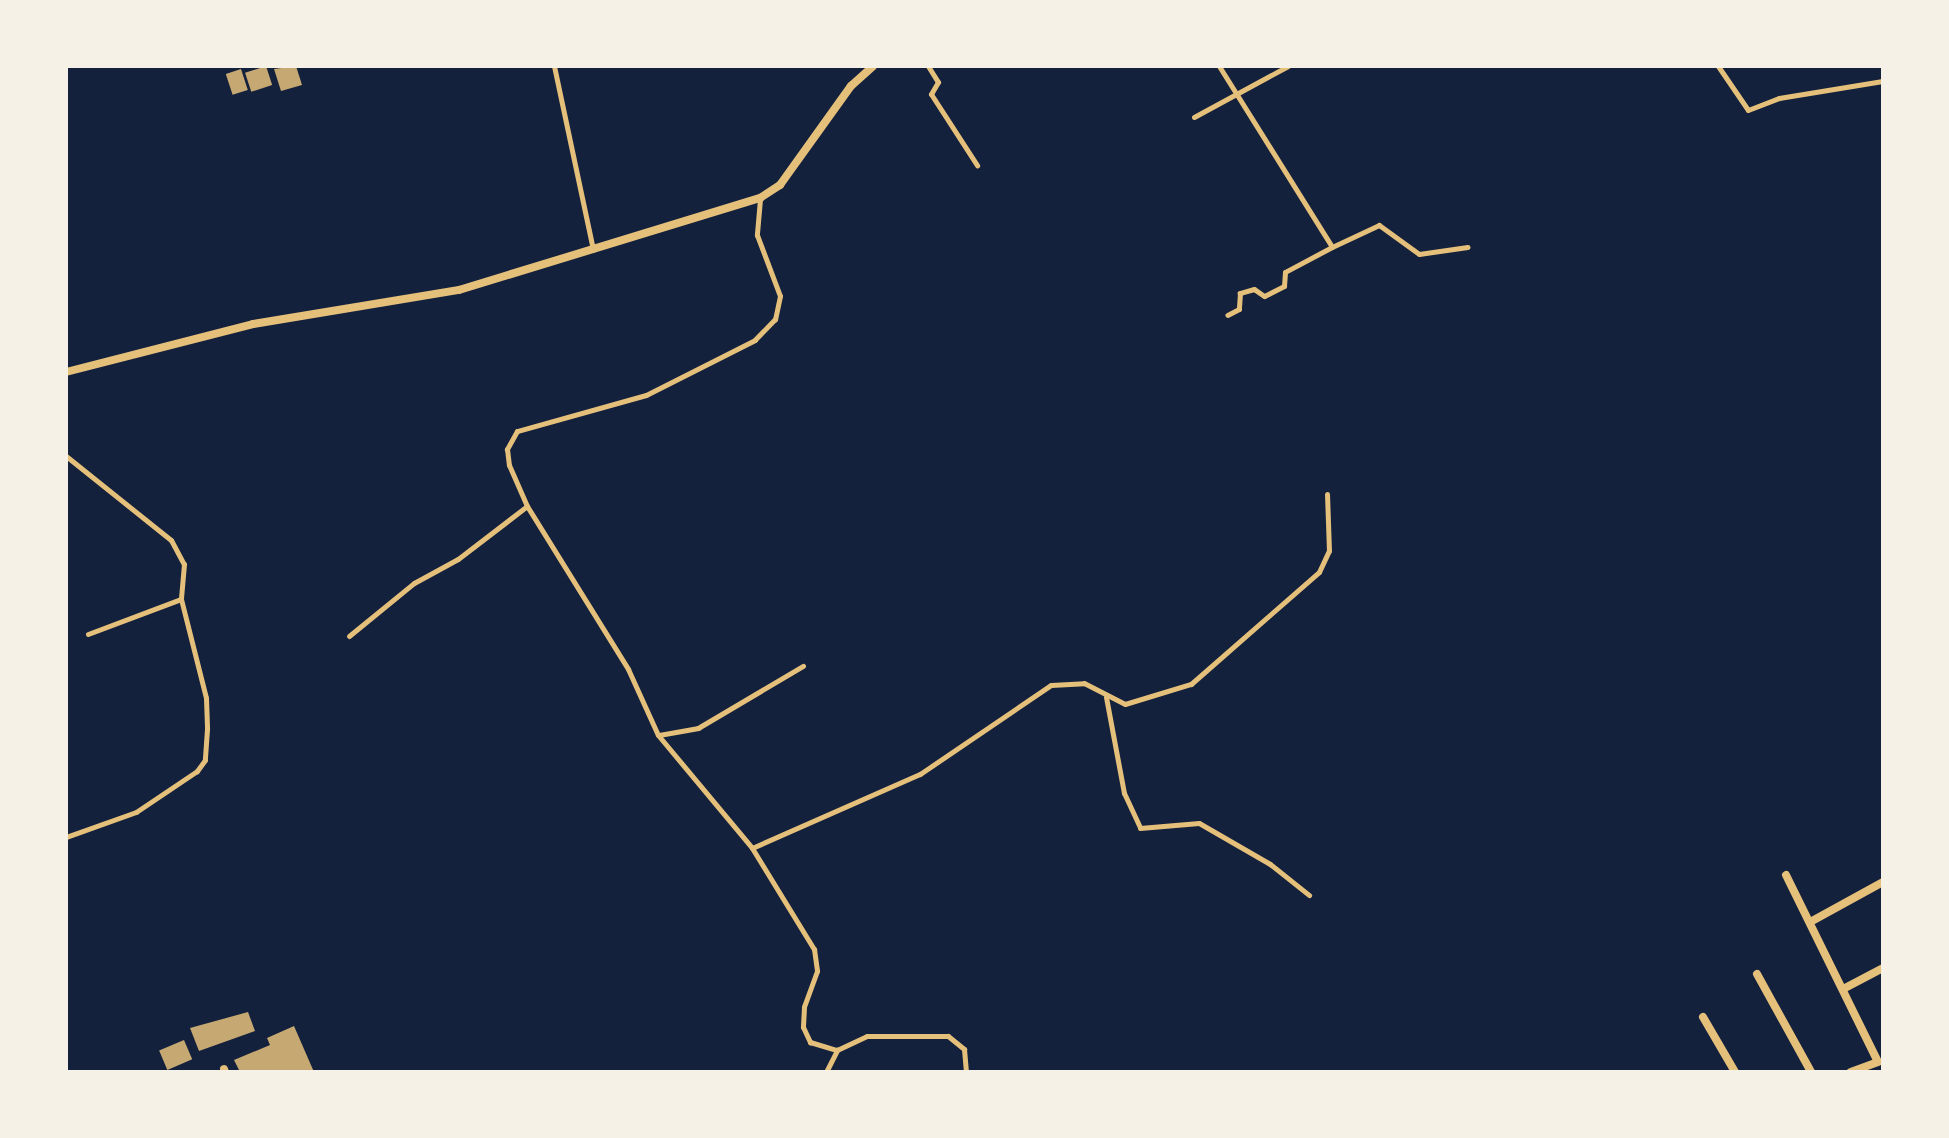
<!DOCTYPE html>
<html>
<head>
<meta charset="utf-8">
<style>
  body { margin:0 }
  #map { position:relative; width:1949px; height:1138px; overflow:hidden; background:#14213d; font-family:Bitter,serif }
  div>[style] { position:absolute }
  .stream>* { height:5px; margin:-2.5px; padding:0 2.5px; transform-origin:2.5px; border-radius:2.5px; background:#0b132b }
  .building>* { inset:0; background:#c6a872; transform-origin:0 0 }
  .service>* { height:5px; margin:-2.5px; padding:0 2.5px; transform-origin:2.5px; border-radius:2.5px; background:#e5c07b }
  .minor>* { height:8px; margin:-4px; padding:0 4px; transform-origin:4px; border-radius:4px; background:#e5c07b }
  span { translate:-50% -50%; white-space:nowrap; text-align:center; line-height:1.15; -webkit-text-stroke:8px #f6f1e7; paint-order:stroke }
  .frame { position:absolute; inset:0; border:68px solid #f6f1e7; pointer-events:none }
</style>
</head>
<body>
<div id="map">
  <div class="stream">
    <div style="left:1880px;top:1072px;width:3px;rotate:-18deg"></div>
  </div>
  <div class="building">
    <div style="left:266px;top:66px;width:20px;height:22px;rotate:72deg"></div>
    <div style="clip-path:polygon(296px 66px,302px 85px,281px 91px,274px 69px)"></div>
    <div style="left:241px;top:69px;width:22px;height:16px;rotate:72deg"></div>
    <div style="clip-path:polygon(248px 1012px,255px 1031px,199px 1051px,190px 1028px)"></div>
    <div style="clip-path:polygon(294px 1026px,314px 1072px,240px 1072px,234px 1060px,270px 1045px,267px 1038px)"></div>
    <div style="left:184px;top:1040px;width:21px;height:27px;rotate:67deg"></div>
  </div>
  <div class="service">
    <div style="left:554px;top:66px;width:188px;rotate:78deg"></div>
    <div style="left:928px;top:66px;width:19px;rotate:58deg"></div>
    <div style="left:938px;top:82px;width:14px;rotate:120deg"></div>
    <div style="left:931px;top:94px;width:85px;rotate:57.1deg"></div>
    <div style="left:1219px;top:66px;width:213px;rotate:58deg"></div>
    <div style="left:1332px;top:247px;width:53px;rotate:152deg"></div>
    <div style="left:1285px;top:272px;width:14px;rotate:94deg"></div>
    <div style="left:1284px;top:286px;width:22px;rotate:153deg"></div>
    <div style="left:1264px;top:296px;width:12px;rotate:-145deg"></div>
    <div style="left:1254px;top:289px;width:15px;rotate:164deg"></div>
    <div style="left:1240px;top:293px;width:16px;rotate:94deg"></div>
    <div style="left:1239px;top:309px;width:13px;rotate:153deg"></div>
    <div style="left:1718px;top:66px;width:53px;rotate:55.7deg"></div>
    <div style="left:1748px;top:110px;width:33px;rotate:-21deg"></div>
    <div style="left:1779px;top:98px;width:105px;rotate:-9.3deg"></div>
    <div style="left:1194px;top:117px;width:107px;rotate:-28.5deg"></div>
    <div style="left:760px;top:199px;width:36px;rotate:95deg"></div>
    <div style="left:757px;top:235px;width:65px;rotate:69.3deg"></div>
    <div style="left:780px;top:296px;width:24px;rotate:102deg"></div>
    <div style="left:775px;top:319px;width:29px;rotate:134deg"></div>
    <div style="left:755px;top:340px;width:122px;rotate:153.2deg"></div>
    <div style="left:646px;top:395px;width:134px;rotate:164.4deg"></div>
    <div style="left:517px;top:431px;width:21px;rotate:119deg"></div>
    <div style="left:507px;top:449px;width:16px;rotate:83deg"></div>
    <div style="left:509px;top:465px;width:45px;rotate:66.3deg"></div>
    <div style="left:527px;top:506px;width:192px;rotate:58.2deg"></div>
    <div style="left:628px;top:669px;width:72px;rotate:65.6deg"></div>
    <div style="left:658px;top:735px;width:147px;rotate:50.2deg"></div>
    <div style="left:752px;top:848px;width:119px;rotate:58.5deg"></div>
    <div style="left:814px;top:949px;width:22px;rotate:82deg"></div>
    <div style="left:817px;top:971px;width:38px;rotate:110deg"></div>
    <div style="left:804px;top:1007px;width:20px;rotate:93deg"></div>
    <div style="left:803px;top:1027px;width:17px;rotate:65deg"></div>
    <div style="left:810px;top:1042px;width:28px;rotate:17deg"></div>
    <div style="left:837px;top:1050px;width:33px;rotate:-25deg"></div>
    <div style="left:867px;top:1036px;width:81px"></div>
    <div style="left:948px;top:1036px;width:21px;rotate:39deg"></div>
    <div style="left:964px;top:1049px;width:23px;rotate:85deg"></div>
    <div style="left:1332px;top:247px;width:52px;rotate:-25.1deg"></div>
    <div style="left:1379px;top:225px;width:49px;rotate:35.9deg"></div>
    <div style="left:1419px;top:254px;width:49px;rotate:-8.3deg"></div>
    <div style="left:66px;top:456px;width:134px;rotate:38.7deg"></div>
    <div style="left:171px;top:540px;width:27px;rotate:62deg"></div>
    <div style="left:184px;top:564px;width:35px;rotate:95deg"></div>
    <div style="left:181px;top:599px;width:102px;rotate:75.8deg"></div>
    <div style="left:206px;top:698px;width:31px;rotate:88deg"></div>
    <div style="left:207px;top:729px;width:31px;rotate:94deg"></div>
    <div style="left:205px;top:760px;width:14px;rotate:126deg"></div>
    <div style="left:197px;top:771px;width:73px;rotate:146.1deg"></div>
    <div style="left:136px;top:812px;width:74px;rotate:160.3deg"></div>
    <div style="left:88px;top:634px;width:99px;rotate:-20.6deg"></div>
    <div style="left:349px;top:636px;width:84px;rotate:-39.2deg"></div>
    <div style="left:414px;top:583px;width:50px;rotate:-28.6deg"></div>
    <div style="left:458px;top:559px;width:87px;rotate:-37.5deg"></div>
    <div style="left:1106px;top:697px;width:98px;rotate:79.4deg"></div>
    <div style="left:1124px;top:793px;width:38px;rotate:65deg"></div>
    <div style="left:1140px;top:828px;width:59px;rotate:-4.8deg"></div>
    <div style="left:1199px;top:823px;width:82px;rotate:30deg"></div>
    <div style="left:1270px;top:864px;width:50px;rotate:38.5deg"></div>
    <div style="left:659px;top:735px;width:40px;rotate:-10deg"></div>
    <div style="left:698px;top:728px;width:122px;rotate:-30.6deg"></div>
    <div style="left:752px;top:848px;width:184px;rotate:-23.8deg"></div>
    <div style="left:920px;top:774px;width:158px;rotate:-34.2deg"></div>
    <div style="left:1051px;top:685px;width:33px;rotate:-3deg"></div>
    <div style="left:1084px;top:683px;width:46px;rotate:27.1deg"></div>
    <div style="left:1125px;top:704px;width:69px;rotate:-16.9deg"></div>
    <div style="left:1191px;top:684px;width:170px;rotate:-41.2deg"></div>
    <div style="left:1319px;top:572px;width:23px;rotate:-65deg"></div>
    <div style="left:1329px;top:551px;width:57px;rotate:-92deg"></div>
    <div style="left:826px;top:1072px;width:25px;rotate:-63deg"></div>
  </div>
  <div class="minor">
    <div style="left:66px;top:372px;width:193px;rotate:-14.4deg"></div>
    <div style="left:253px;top:324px;width:209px;rotate:-9.4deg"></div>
    <div style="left:459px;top:290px;width:315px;rotate:-17deg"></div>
    <div style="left:760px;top:198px;width:24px;rotate:-33deg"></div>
    <div style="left:780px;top:185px;width:122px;rotate:-54.4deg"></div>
    <div style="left:851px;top:86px;width:30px;rotate:-42deg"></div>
    <div style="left:1786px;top:875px;width:208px;rotate:63.8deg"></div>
    <div style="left:1878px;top:1062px;width:29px;rotate:160deg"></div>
    <div style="left:1812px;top:921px;width:81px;rotate:-28.8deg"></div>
    <div style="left:1757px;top:974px;width:112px;rotate:61.1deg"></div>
    <div style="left:1845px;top:988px;width:43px;rotate:-27.8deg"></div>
    <div style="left:1703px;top:1017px;width:64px;rotate:59.8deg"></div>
    <div style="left:224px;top:1069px;width:3px;rotate:72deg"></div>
  </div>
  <div class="frame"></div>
</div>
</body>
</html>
